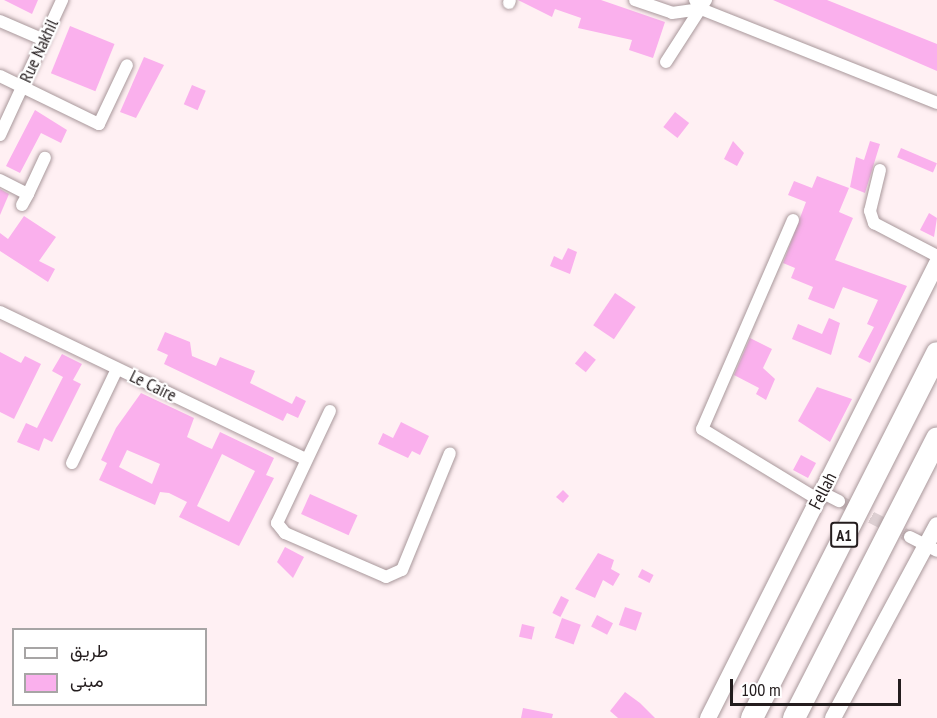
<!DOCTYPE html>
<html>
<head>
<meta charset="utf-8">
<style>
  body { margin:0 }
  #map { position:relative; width:937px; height:718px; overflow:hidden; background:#fff0f3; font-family:"PT Sans Narrow",Vazirmatn,sans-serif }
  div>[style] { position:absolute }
  .building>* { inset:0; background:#fab0ed; transform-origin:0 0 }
  .street-tunnel>* { height:12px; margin-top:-6px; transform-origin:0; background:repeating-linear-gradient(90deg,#ded0d3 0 12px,transparent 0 18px) }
  .roads { filter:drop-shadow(0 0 2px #a9989b) drop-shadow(0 0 2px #a9989b) }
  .street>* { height:12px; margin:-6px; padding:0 6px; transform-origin:6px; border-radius:6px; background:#fff }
  .secondary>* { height:16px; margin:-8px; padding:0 8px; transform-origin:8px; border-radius:8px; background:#fff }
  .highway>* { height:22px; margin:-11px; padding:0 11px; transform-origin:11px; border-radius:11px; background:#fff }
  span { translate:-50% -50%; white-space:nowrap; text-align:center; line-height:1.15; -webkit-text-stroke:4.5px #fff; paint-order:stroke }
  .shield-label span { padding:2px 4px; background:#fff; border:2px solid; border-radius:4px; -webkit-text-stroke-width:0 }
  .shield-label { font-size:16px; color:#241d1e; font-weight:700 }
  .street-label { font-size:18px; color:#241d1e }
  .legend { position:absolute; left:12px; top:628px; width:195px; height:78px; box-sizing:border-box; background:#fff; border:2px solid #a7a5a5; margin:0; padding:8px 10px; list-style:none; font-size:18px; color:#241d1e }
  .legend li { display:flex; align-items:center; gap:12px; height:30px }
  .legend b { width:30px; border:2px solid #a7a5a5 }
  .scale { position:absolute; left:730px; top:679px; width:171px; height:27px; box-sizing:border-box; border:3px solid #241d1e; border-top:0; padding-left:8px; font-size:18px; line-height:21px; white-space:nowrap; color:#241d1e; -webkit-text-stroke:4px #fff; paint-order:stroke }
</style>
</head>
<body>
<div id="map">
  <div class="building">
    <div style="clip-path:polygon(4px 0,38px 0,32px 14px)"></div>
    <div style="clip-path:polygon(518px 0,601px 0,665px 22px,653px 58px,629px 50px,632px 40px,578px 28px,581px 18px,555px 9px,552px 17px)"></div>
    <div style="clip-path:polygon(773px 0,827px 0,937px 44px,937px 71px)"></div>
    <div style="left:70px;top:26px;width:48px;height:51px;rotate:22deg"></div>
    <div style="clip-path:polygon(144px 57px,164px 65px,136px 118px,120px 112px)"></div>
    <div style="left:192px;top:85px;width:15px;height:21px;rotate:23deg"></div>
    <div style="clip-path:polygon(35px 110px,67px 130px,61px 143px,41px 133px,20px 173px,6px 166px)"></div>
    <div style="left:675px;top:112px;width:18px;height:19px;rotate:38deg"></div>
    <div style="clip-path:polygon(733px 141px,744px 153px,737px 166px,724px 159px)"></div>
    <div style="clip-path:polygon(870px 141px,880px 144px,865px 193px,850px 187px,856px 157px,864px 160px)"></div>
    <div style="left:901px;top:148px;width:39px;height:10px;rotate:23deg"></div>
    <div style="clip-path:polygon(817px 176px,849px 188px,839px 212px,853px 218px,835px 260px,907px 286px,870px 363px,858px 357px,874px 327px,867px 324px,878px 300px,843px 287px,834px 309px,808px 299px,813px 287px,791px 278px,795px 268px,783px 263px,806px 202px,788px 195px,794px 181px,812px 188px)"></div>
    <div style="clip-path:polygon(0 189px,9px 194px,0 215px)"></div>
    <div style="clip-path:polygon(929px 213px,937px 218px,934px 237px,920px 230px)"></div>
    <div style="clip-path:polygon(24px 216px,56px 237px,39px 261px,55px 269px,48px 282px,0 251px,0 233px,8px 239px)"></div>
    <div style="clip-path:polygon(568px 248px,577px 252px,570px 274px,550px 266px,554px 256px,562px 260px)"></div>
    <div style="left:615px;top:293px;width:25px;height:39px;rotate:34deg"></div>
    <div style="clip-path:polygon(829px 318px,840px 323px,831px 355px,792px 339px,798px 324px,822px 334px)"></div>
    <div style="clip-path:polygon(165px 332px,190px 342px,192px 356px,216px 366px,220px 357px,255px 371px,250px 383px,292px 404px,296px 396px,306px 401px,298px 418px,287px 413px,283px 421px,164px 364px,168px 355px,157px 350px)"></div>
    <div style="clip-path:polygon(750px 338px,772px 349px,763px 368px,775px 379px,766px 400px,756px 394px,759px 388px,734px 375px)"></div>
    <div style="left:585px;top:351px;width:14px;height:16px;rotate:39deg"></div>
    <div style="clip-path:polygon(0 352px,21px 363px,25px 356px,41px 364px,14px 419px,0 412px)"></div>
    <div style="clip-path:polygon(62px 354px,82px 364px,73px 380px,81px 384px,52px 442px,44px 438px,39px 451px,17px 442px,26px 423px,37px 428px,63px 377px,52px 371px)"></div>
    <div style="clip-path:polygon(817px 387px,852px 399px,830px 442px,798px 421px)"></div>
    <div style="clip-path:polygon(evenodd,141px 393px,194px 418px,187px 437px,205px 446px,212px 449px,220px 432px,274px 458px,266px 475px,274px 478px,239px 546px,179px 517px,187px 502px,169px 493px,160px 492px,155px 505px,99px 480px,107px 463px,101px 460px,116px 428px,141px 393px,127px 450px,160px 464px,152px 484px,119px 467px,127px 450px,141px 393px,222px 454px,255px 471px,229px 522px,197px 506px,222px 454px)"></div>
    <div style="clip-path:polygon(401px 422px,429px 436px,420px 455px,412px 451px,408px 458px,378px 444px,383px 433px,393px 438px)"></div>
    <div style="left:801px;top:455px;width:17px;height:17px;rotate:28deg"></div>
    <div style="clip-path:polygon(563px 490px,569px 496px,563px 503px,556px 497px)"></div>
    <div style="left:310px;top:494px;width:52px;height:22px;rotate:24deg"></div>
    <div style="clip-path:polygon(285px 547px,304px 557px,293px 578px,277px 562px)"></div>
    <div style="clip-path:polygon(598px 553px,614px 560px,611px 569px,620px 574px,613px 586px,603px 580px,595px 598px,575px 589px)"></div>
    <div style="left:642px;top:569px;width:13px;height:9px;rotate:27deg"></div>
    <div style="left:561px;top:596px;width:9px;height:19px;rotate:27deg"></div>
    <div style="left:625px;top:607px;width:18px;height:19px;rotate:19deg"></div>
    <div style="left:597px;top:615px;width:18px;height:13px;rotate:27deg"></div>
    <div style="left:562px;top:618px;width:20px;height:21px;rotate:20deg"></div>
    <div style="left:522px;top:624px;width:13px;height:13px;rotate:13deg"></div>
    <div style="clip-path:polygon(625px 692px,640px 703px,655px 718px,618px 718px,610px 711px)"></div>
    <div style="clip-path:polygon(523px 708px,553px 714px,552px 718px,521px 718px)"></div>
  </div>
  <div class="street-tunnel">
    <div style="left:839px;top:501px;width:80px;rotate:26.9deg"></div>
  </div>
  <div class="roads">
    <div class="street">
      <div style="left:635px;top:0;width:39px;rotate:19deg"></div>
      <div style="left:672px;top:13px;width:29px;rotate:-8deg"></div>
      <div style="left:695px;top:0;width:11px;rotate:56deg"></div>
      <div style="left:701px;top:9px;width:254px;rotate:21.7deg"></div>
      <div style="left:509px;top:3px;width:3px;rotate:-72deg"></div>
      <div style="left:0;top:21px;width:48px;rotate:23.4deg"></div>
      <div style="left:666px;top:62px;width:74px;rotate:-57.2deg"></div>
      <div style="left:0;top:76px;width:110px;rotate:25.9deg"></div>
      <div style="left:99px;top:124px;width:65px;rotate:-64.6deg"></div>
      <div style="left:0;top:135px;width:149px;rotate:-65.3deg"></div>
      <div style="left:880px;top:170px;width:42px;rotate:103.7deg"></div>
      <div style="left:870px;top:211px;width:13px;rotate:72deg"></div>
      <div style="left:874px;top:223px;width:71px;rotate:27.6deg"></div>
      <div style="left:0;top:180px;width:31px;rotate:27deg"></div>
      <div style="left:28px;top:194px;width:40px;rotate:-65deg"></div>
      <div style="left:22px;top:205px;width:13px;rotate:-61deg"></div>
      <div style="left:793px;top:220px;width:228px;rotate:113.5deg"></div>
      <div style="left:702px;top:429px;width:137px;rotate:31.3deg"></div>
      <div style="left:0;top:312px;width:339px;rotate:25.7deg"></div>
      <div style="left:330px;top:411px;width:124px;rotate:115.3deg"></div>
      <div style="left:277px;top:523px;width:13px;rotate:51deg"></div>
      <div style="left:285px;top:533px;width:110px;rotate:23.5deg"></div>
      <div style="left:386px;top:577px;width:17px;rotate:-24deg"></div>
      <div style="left:402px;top:570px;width:126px;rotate:-67.7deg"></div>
      <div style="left:72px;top:463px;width:104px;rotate:-64.4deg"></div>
      <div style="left:823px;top:493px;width:18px;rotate:27deg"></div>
      <div style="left:910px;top:537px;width:30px;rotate:27deg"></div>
    </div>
    <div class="secondary">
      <div style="left:708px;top:718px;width:509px;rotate:-63.28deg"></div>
      <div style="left:833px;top:718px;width:219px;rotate:-61.7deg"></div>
    </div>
    <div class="highway">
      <div style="left:752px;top:718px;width:409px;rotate:-63.1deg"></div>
      <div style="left:794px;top:718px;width:314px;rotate:-62.9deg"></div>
    </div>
  </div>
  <div class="shield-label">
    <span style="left:844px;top:535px">A1</span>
  </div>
  <div class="street-label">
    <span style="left:39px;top:51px;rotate:-65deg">Rue Nakhil</span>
    <span style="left:153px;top:386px;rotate:26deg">Le Caire</span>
    <span style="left:823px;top:491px;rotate:-63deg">Fellah</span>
  </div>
  <ul class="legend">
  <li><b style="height:8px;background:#fff"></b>طريق</li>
  <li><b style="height:16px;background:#fab0ed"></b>مبنى</li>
  </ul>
  <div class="scale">100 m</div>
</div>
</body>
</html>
